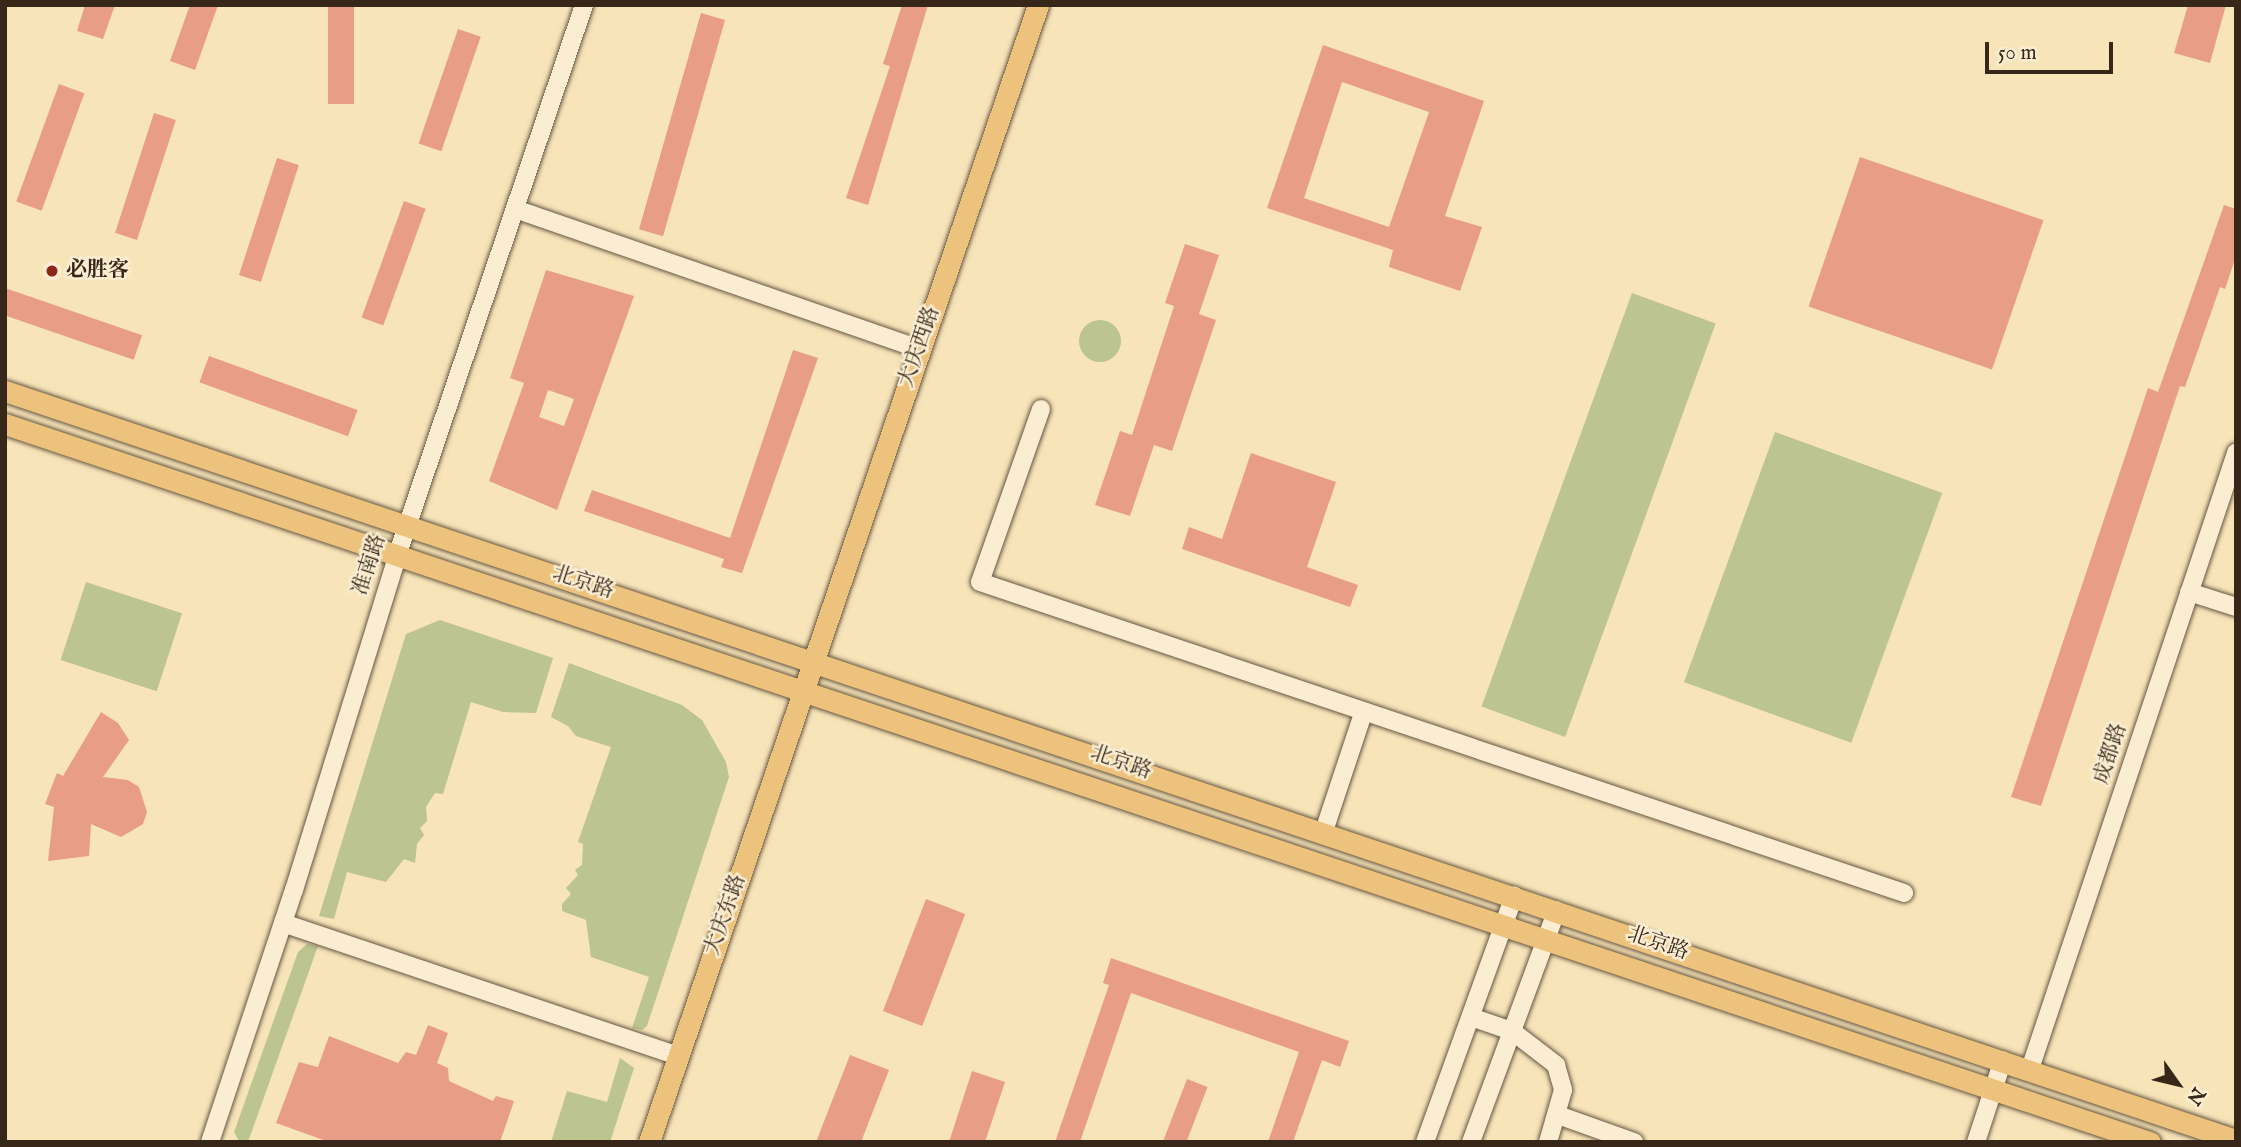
<!DOCTYPE html>
<meta charset="utf-8">
<style>
body{margin:0}
#map{position:relative;width:2241px;height:1147px;overflow:hidden;background:#f7e4b9;font-family:"IM FELL English","Noto Serif SC",serif}
div>[style]{position:absolute}
[style*='--x']{left:calc(var(--x)*1px);top:calc(var(--y)*1px);width:calc(var(--w)*1px);rotate:calc(var(--a)*1deg)}
.green>*{inset:0;background:#bcc48f;transform-origin:0 0}
.round{border-radius:50%}
.building>*{inset:0;background:#e89d86;transform-origin:0 0}
.roads{filter:drop-shadow(0 0 2px #665641) drop-shadow(0 0 2px #665641)}
.minor>*{height:18px;margin:-9px;padding:0 9px;transform-origin:9px;border-radius:9px;background:#faedd2}
.major>*{height:21px;margin:-10.5px;padding:0 10.5px;transform-origin:10.5px;border-radius:10.5px;background:#ecc27c}
.dots>*{width:19px;height:19px;translate:-50% -50%;box-sizing:border-box;border:4px solid #faedd2;border-radius:50%}
span{translate:-50% -50%;white-space:nowrap;text-align:center;line-height:1.15;-webkit-text-stroke:5px #faedd2;paint-order:stroke}
.poi-label{font-size:21px;color:#362719;font-weight:700}
.left{translate:0 -50%;text-align:left}
.street-label{font-size:21px;color:#362719}
.frame{position:absolute;inset:0;border:7px solid #362719;pointer-events:none}
.north{position:absolute;left:2143px;top:1049px;width:70px;height:70px;-webkit-text-stroke:5px #faedd2;paint-order:stroke;rotate:124deg;font-size:19px;font-weight:700;line-height:28px;text-align:center;color:#362719}
.north::after{content:'';display:block;margin:auto;width:24px;height:32px;background:#362719;clip-path:polygon(50% 0,100% 100%,50% 72%,0 100%)}
.scale{position:absolute;left:1985px;top:42px;width:128px;height:32px;box-sizing:border-box;border:4px solid #362719;border-top:0;padding-left:9px;font-size:21px;line-height:24px;white-space:nowrap;color:#362719;-webkit-text-stroke:5px #faedd2;paint-order:stroke}
</style>
<div id="map">
<div class="green">
<i style="left:1632px;top:293px;width:89px;height:440px;rotate:20deg"></i>
<i class="round" style="left:1079px;top:320px;width:42px;height:42px"></i>
<i style="left:1775px;top:432px;width:178px;height:266px;rotate:20deg"></i>
<i style="left:86px;top:582px;width:101px;height:82px;rotate:18deg"></i>
<i style="clip-path:polygon(440px 620px,553px 658px,536px 713px,503px 712px,471px 702px,443px 794px,435px 793px,426px 807px,427px 821px,420px 828px,424px 835px,417px 844px,415px 863px,404px 859px,386px 882px,347px 872px,334px 919px,319px 916px,406px 634px)"></i>
<i style="clip-path:polygon(569px 663px,682px 705px,702px 720px,726px 762px,729px 777px,647px 1026px,642px 1030px,632px 1028px,649px 977px,591px 957px,586px 920px,562px 911px,562px 904px,571px 894px,566px 888px,578px 875px,575px 870px,582px 865px,583px 844px,578px 842px,611px 747px,576px 736px,568px 726px,551px 717px)"></i>
<i style="clip-path:polygon(307px 944px,318px 946px,248px 1142px,239px 1141px,234px 1132px,298px 952px)"></i>
<i style="clip-path:polygon(620px 1058px,634px 1068px,610px 1142px,551px 1142px,567px 1091px,607px 1102px)"></i>
</div>
<div class="building">
<i style="clip-path:polygon(85px 5px,115px 5px,103px 39px,77px 31px)"></i>
<i style="clip-path:polygon(190px 5px,218px 5px,195px 70px,170px 61px)"></i>
<i style="left:328px;top:5px;width:26px;height:99px"></i>
<i style="clip-path:polygon(902px 5px,928px 5px,868px 205px,846px 198px,890px 66px,883px 64px)"></i>
<i style="clip-path:polygon(2188px 5px,2226px 5px,2210px 63px,2174px 53px)"></i>
<i style="left:701px;top:13px;width:25px;height:225px;rotate:16deg"></i>
<i style="left:458px;top:29px;width:24px;height:121px;rotate:19deg"></i>
<i style="clip-path:polygon(evenodd,1323px 45px,1484px 101px,1445px 216px,1482px 227px,1460px 291px,1389px 267px,1393px 250px,1267px 208px,1323px 45px,1342px 82px,1429px 112px,1389px 227px,1304px 198px,1342px 82px)"></i>
<i style="left:59px;top:84px;width:27px;height:125px;rotate:20deg"></i>
<i style="left:154px;top:113px;width:23px;height:126px;rotate:18deg"></i>
<i style="left:1860px;top:157px;width:194px;height:158px;rotate:19deg"></i>
<i style="left:277px;top:158px;width:23px;height:123px;rotate:18deg"></i>
<i style="left:404px;top:201px;width:23px;height:124px;rotate:20deg"></i>
<i style="clip-path:polygon(2224px 205px,2236px 209px,2236px 256px,2225px 289px,2220px 287px,2185px 387px,2180px 386px,2041px 806px,2011px 797px,2148px 388px,2158px 392px)"></i>
<i style="clip-path:polygon(1185px 244px,1219px 255px,1199px 314px,1216px 320px,1172px 451px,1154px 445px,1130px 516px,1095px 505px,1120px 431px,1132px 435px,1174px 306px,1165px 303px)"></i>
<i style="clip-path:polygon(evenodd,546px 270px,634px 296px,557px 510px,489px 481px,524px 383px,510px 378px,546px 270px,548px 390px,574px 399px,564px 426px,539px 417px,548px 390px)"></i>
<i style="left:5px;top:288px;width:145px;height:26px;rotate:19deg"></i>
<i style="clip-path:polygon(793px 350px,818px 358px,742px 573px,721px 567px,724px 559px,584px 511px,592px 490px,730px 538px)"></i>
<i style="left:209px;top:356px;width:158px;height:28px;rotate:20deg"></i>
<i style="clip-path:polygon(1251px 453px,1336px 482px,1307px 567px,1358px 585px,1350px 607px,1182px 549px,1189px 527px,1222px 539px)"></i>
<i style="clip-path:polygon(101px 712px,118px 723px,129px 740px,103px 777px,128px 780px,139px 787px,147px 812px,143px 824px,121px 837px,91px 824px,89px 856px,48px 861px,54px 807px,45px 804px,57px 773px,63px 776px)"></i>
<i style="left:926px;top:899px;width:42px;height:120px;rotate:21deg"></i>
<i style="clip-path:polygon(1111px 958px,1349px 1041px,1340px 1067px,1322px 1060px,1293px 1142px,1268px 1142px,1299px 1052px,1131px 993px,1080px 1142px,1055px 1142px,1109px 985px,1103px 983px)"></i>
<i style="clip-path:polygon(428px 1025px,448px 1033px,437px 1063px,448px 1068px,449px 1081px,493px 1101px,496px 1096px,514px 1101px,500px 1142px,329px 1142px,276px 1123px,299px 1062px,318px 1067px,329px 1036px,398px 1063px,406px 1052px,416px 1055px)"></i>
<i style="clip-path:polygon(850px 1055px,889px 1070px,861px 1142px,816px 1142px)"></i>
<i style="clip-path:polygon(972px 1071px,1005px 1082px,985px 1142px,949px 1142px)"></i>
<i style="left:1187px;top:1079px;width:22px;height:67px;rotate:21deg"></i>
</div>
<div class="roads">
<div class="minor">
<i style="--x:515;--y:209;--w:429;--a:19.1"></i>
<i style="--x:1041;--y:409;--w:183;--a:109.4"></i>
<i style="--x:980;--y:582;--w:975;--a:18.6"></i>
<i style="--x:2189;--y:592;--w:49;--a:17.7"></i>
<i style="--x:1324;--y:831;--w:126;--a:-71.6"></i>
<i style="--x:283;--y:923;--w:417;--a:18.6"></i>
<i style="--x:1471;--y:1017;--w:43;--a:18.9"></i>
<i style="--x:1512;--y:1031;--w:56;--a:37.7"></i>
<i style="--x:1556;--y:1065;--w:26;--a:74"></i>
<i style="--x:1563;--y:1090;--w:54;--a:106.1"></i>
<i style="--x:2030;--y:1069;--w:650;--a:-71.51"></i>
<i style="--x:1558;--y:1115;--w:81;--a:19.6"></i>
<i style="--x:210;--y:1142;--w:266;--a:-71.6"></i>
<i style="--x:294;--y:890;--w:353;--a:-72.8"></i>
<i style="--x:398;--y:553;--w:579;--a:-71.25"></i>
<i style="--x:1425;--y:1142;--w:262;--a:-70.1"></i>
<i style="--x:1471;--y:1142;--w:247;--a:-69.7"></i>
<i style="--x:1976;--y:1142;--w:86;--a:-71.8"></i>
</div>
<div class="major">
<i style="--x:5;--y:391;--w:2353;--a:18.56"></i>
<i style="--x:5;--y:424;--w:2262;--a:18.51"></i>
<i style="--x:649;--y:1142;--w:1202;--a:-71.11"></i>
</div>
</div>
<div class="dots">
<i style="left:52px;top:271px;background:#8f2418"></i>
</div>
<div class="poi-label">
<span class="left" style="left:66px;top:271px">必胜客</span>
</div>
<div class="street-label">
<span style="left:920px;top:347px;rotate:-71deg">大庆西路</span>
<span style="left:370px;top:565px;rotate:-72deg">准南路</span>
<span style="left:583px;top:583px;rotate:18deg">北京路</span>
<span style="left:2111px;top:754px;rotate:-72deg">成都路</span>
<span style="left:1121px;top:763px;rotate:19deg">北京路</span>
<span style="left:726px;top:915px;rotate:-71deg">大庆东路</span>
<span style="left:1658px;top:944px;rotate:19deg">北京路</span>
</div>
<div class="frame"></div>
<div class="north">N</div>
<div class="scale">50 m</div>
</div>
